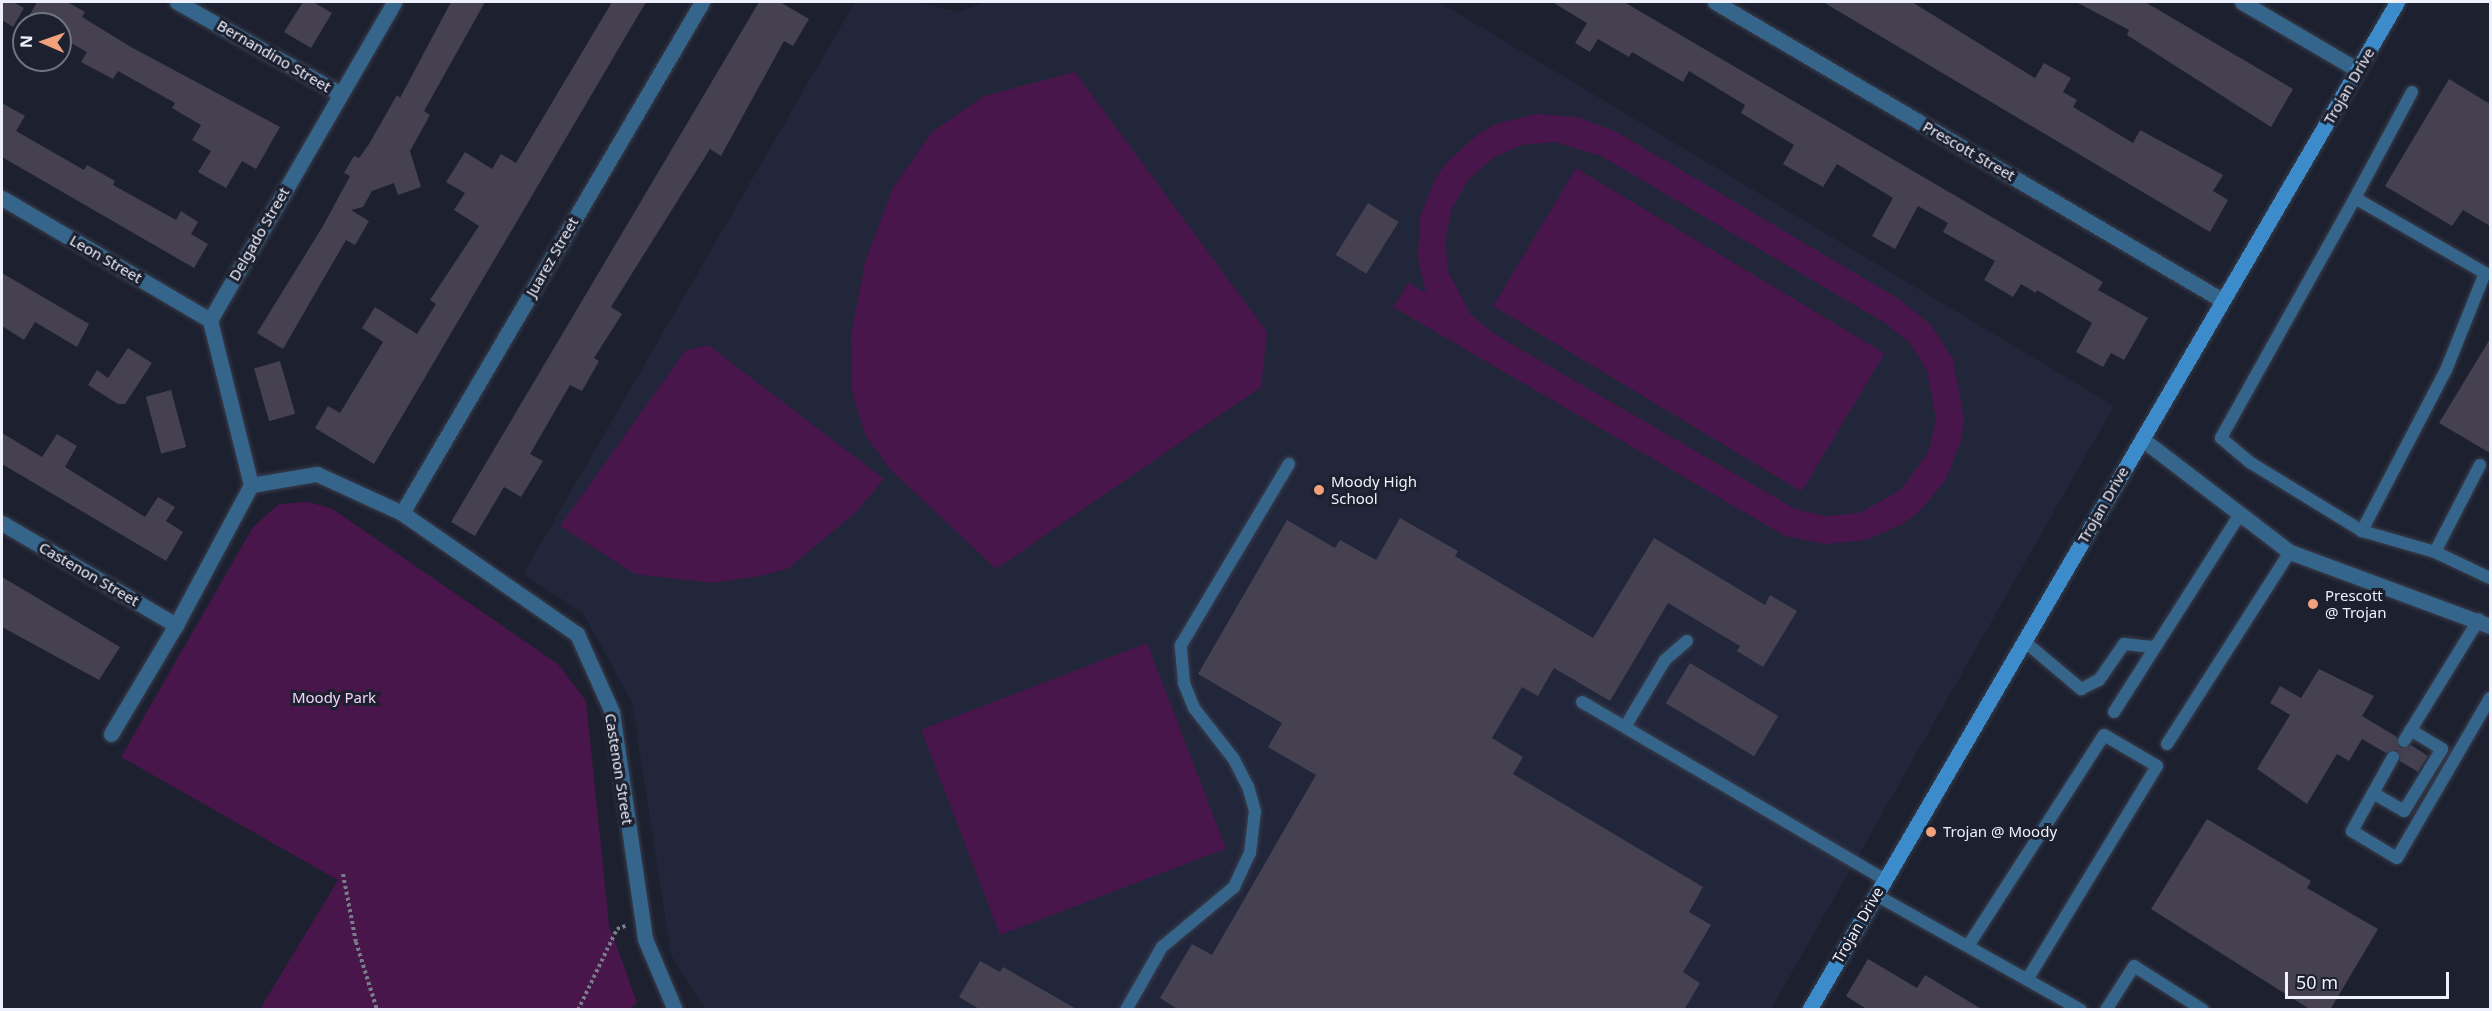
<!DOCTYPE html>
<style>
body{margin:0}
#map{position:relative;width:2492px;height:1011px;overflow:hidden;background:#1c202f;font-family:"Noto Sans",sans-serif}
div>[style]{position:absolute}
[style*='--x']{left:calc(var(--x)*1px);top:calc(var(--y)*1px);width:calc(var(--w)*1px);rotate:calc(var(--a)*1deg)}
.built>*{inset:0;background:#21263b}
.green>*{inset:0;background:#48164a;transform-origin:0 0}
.building>*{inset:0;background:#464151;transform-origin:0 0}
.path>*{height:4px;margin-top:-2px;transform-origin:0;background:repeating-linear-gradient(90deg,#797d89 0 3px,transparent 0 6px)}
.roads{filter:drop-shadow(0 0 2px #393d4c) drop-shadow(0 0 2px #393d4c)}
.lane>*{height:12px;margin:-6px;padding:0 6px;transform-origin:6px;border-radius:6px;background:#36658c}
.street>*{height:15px;margin:-7.5px;padding:0 7.5px;transform-origin:7.5px;border-radius:7.5px;background:#36658c}
.secondary>*{height:15px;margin:-7.5px;padding:0 7.5px;transform-origin:7.5px;border-radius:7.5px;background:#3c8bca}
.dots>*{width:16px;height:16px;translate:-50% -50%;box-sizing:border-box;border:3px solid #1c202f;border-radius:50%}
span{translate:-50% -50%;white-space:nowrap;text-align:center;line-height:1.15;-webkit-text-stroke:6px #1c202f;paint-order:stroke}
.street-label{font-size:15px;color:#eef1fb}
.poi-label{font-size:15px;color:#eef1fb}
.left{translate:0 -50%;text-align:left}
.park-label{font-size:15px;color:#f7d4f7}
.frame{position:absolute;inset:0;border:3px solid #eef1fb;pointer-events:none}
.north{position:absolute;left:12px;top:12px;width:60px;height:60px;box-sizing:border-box;background:#1c202f;border:2px solid #707481;border-radius:50%;rotate:272deg;font-size:16px;font-weight:700;line-height:24px;text-align:center;color:#eef1fb}
.north::after{content:'';display:block;margin:auto;width:21px;height:27px;background:#f1a17c;clip-path:polygon(50% 0,100% 100%,50% 72%,0 100%)}
.scale{position:absolute;left:2285px;top:972px;width:164px;height:27px;box-sizing:border-box;border:3px solid #eef1fb;border-top:0;padding-left:8px;font-size:18px;line-height:21px;white-space:nowrap;color:#eef1fb;-webkit-text-stroke:4px #1c202f;paint-order:stroke}
</style>
<div id="map">
<div class="built">
<i style="clip-path:polygon(855px 2px,917px 2px,959px 12px,984px 2px,1439px 2px,2114px 406px,1771px 1009px,707px 1009px,702px 1005px,671px 955px,632px 702px,583px 613px,523px 574px)"></i>
</div>
<div class="green">
<i style="clip-path:polygon(1075px 72px,1267px 332px,1261px 387px,996px 569px,891px 470px,865px 435px,852px 391px,851px 336px,865px 262px,893px 188px,932px 132px,984px 96px)"></i>
<i style="clip-path:polygon(evenodd,1536px 114px,1577px 117px,1615px 131px,1899px 299px,1931px 325px,1953px 359px,1964px 420px,1961px 441px,1946px 479px,1920px 511px,1903px 524px,1866px 540px,1825px 544px,1785px 536px,1393px 307px,1408px 283px,1426px 293px,1418px 258px,1420px 217px,1435px 179px,1447px 162px,1478px 134px,1496px 124px,1536px 114px,1555px 142px,1601px 156px,1885px 323px,1910px 343px,1927px 371px,1936px 419px,1929px 451px,1901px 490px,1859px 513px,1826px 516px,1795px 509px,1496px 335px,1471px 315px,1448px 272px,1445px 240px,1452px 208px,1469px 179px,1493px 158px,1522px 145px,1555px 142px)"></i>
<i style="left:1576px;top:168px;width:360px;height:161px;rotate:31deg"></i>
<i style="clip-path:polygon(708px 345px,884px 479px,856px 512px,789px 568px,760px 576px,713px 583px,635px 574px,560px 526px,685px 351px)"></i>
<i style="clip-path:polygon(307px 502px,331px 508px,558px 664px,586px 701px,609px 925px,637px 1002px,630px 1009px,260px 1009px,338px 880px,121px 757px,253px 527px,279px 504px)"></i>
<i style="left:1147px;top:643px;width:220px;height:242px;rotate:69deg"></i>
</div>
<div class="building">
<i style="clip-path:polygon(2px 2px,13px 2px,24px 8px,13px 27px,2px 20px)"></i>
<i style="clip-path:polygon(37px 2px,67px 2px,85px 12px,82px 17px,131px 47px,280px 127px,256px 169px,242px 161px,226px 188px,198px 172px,211px 151px,192px 140px,201px 125px,172px 108px,175px 103px,118px 71px,113px 79px,81px 62px,87px 52px,60px 37px,60px 24px,37px 24px,28px 18px)"></i>
<i style="clip-path:polygon(303px 2px,313px 2px,332px 13px,311px 48px,284px 32px)"></i>
<i style="clip-path:polygon(451px 2px,485px 2px,424px 111px,430px 115px,410px 151px,421px 187px,398px 195px,394px 183px,372px 191px,363px 207px,351px 210px,369px 221px,355px 245px,346px 240px,283px 349px,257px 333px,323px 226px,350px 176px,344px 173px,354px 156px,359px 158px,369px 144px,397px 95px,400px 98px)"></i>
<i style="clip-path:polygon(612px 2px,646px 2px,374px 464px,315px 428px,328px 406px,340px 413px,383px 342px,362px 328px,375px 307px,417px 334px,436px 304px,430px 300px,479px 226px,454px 210px,465px 193px,446px 182px,465px 152px,492px 169px,501px 154px,516px 163px)"></i>
<i style="clip-path:polygon(759px 2px,780px 2px,809px 19px,793px 46px,784px 41px,721px 156px,710px 149px,611px 307px,622px 314px,594px 358px,599px 361px,582px 391px,570px 385px,530px 454px,543px 461px,521px 497px,504px 487px,475px 536px,451px 522px)"></i>
<i style="clip-path:polygon(1552px 2px,1624px 2px,2103px 282px,2098px 290px,2148px 318px,2124px 360px,2111px 353px,2103px 367px,2076px 352px,2092px 323px,2037px 290px,2036px 293px,2021px 284px,2013px 297px,1984px 280px,1995px 261px,1943px 232px,1948px 223px,1918px 206px,1895px 249px,1872px 236px,1893px 198px,1837px 164px,1823px 187px,1783px 164px,1794px 145px,1741px 113px,1745px 105px,1689px 71px,1683px 82px,1632px 52px,1629px 57px,1598px 39px,1590px 52px,1575px 43px,1587px 23px)"></i>
<i style="clip-path:polygon(1823px 2px,1912px 2px,2035px 78px,2044px 63px,2071px 78px,2063px 92px,2077px 100px,2073px 107px,2133px 143px,2140px 130px,2223px 175px,2213px 191px,2228px 200px,2210px 232px)"></i>
<i style="clip-path:polygon(2076px 2px,2145px 2px,2293px 89px,2271px 127px,2127px 35px,2129px 30px)"></i>
<i style="clip-path:polygon(2449px 79px,2490px 104px,2490px 226px,2463px 210px,2452px 226px,2385px 186px)"></i>
<i style="clip-path:polygon(2px 103px,25px 116px,16px 131px,84px 170px,87px 165px,115px 181px,113px 185px,176px 220px,181px 211px,198px 222px,191px 234px,208px 244px,194px 268px,2px 157px)"></i>
<i style="left:1368px;top:203px;width:36px;height:61px;rotate:32deg"></i>
<i style="clip-path:polygon(2px 273px,89px 324px,77px 347px,35px 322px,24px 340px,2px 326px)"></i>
<i style="clip-path:polygon(2490px 339px,2490px 453px,2439px 423px)"></i>
<i style="clip-path:polygon(128px 348px,152px 363px,125px 404px,118px 404px,88px 385px,97px 370px,108px 378px)"></i>
<i style="left:280px;top:361px;width:55px;height:27px;rotate:74deg"></i>
<i style="left:171px;top:390px;width:59px;height:26px;rotate:75deg"></i>
<i style="clip-path:polygon(2px 433px,42px 457px,57px 434px,77px 446px,65px 467px,145px 517px,158px 497px,175px 507px,166px 521px,183px 532px,166px 561px,2px 464px)"></i>
<i style="clip-path:polygon(1400px 518px,1458px 551px,1455px 556px,1593px 638px,1654px 538px,1765px 605px,1770px 595px,1797px 611px,1763px 667px,1737px 651px,1740px 646px,1668px 603px,1610px 701px,1554px 668px,1538px 696px,1522px 687px,1492px 738px,1523px 757px,1513px 774px,1703px 887px,1689px 912px,1711px 925px,1683px 972px,1700px 983px,1684px 1010px,1179px 1010px,1160px 998px,1192px 944px,1212px 955px,1316px 775px,1268px 747px,1282px 723px,1198px 674px,1287px 520px,1335px 548px,1340px 540px,1376px 560px)"></i>
<i style="clip-path:polygon(2px 577px,120px 647px,99px 680px,2px 627px)"></i>
<i style="left:1690px;top:663px;width:103px;height:47px;rotate:31deg"></i>
<i style="clip-path:polygon(2319px 669px,2374px 696px,2362px 716px,2397px 737px,2400px 748px,2411px 745px,2428px 756px,2418px 772px,2400px 761px,2397px 750px,2386px 753px,2362px 739px,2349px 761px,2337px 754px,2307px 804px,2257px 769px,2290px 715px,2270px 703px,2280px 686px,2301px 698px)"></i>
<i style="clip-path:polygon(2207px 819px,2311px 881px,2307px 888px,2378px 929px,2330px 1010px,2311px 1010px,2151px 909px)"></i>
<i style="clip-path:polygon(1868px 959px,1917px 988px,1925px 975px,1983px 1010px,1868px 1010px,1846px 996px)"></i>
<i style="clip-path:polygon(980px 961px,1000px 972px,1003px 967px,1078px 1010px,981px 1010px,959px 997px)"></i>
</div>
<div class="path">
<i style="--x:343;--y:874;--w:69;--a:79.2"></i>
<i style="--x:356;--y:942;--w:71;--a:72.8"></i>
<i style="--x:578;--y:1010;--w:90;--a:-64.3"></i>
<i style="--x:617;--y:929;--w:9;--a:-21"></i>
</div>
<div class="roads">
<div class="lane">
<i style="--x:2412;--y:92;--w:120;--a:118.3"></i>
<i style="--x:2355;--y:198;--w:150;--a:30"></i>
<i style="--x:2485;--y:273;--w:105;--a:111.9"></i>
<i style="--x:2446;--y:370;--w:182;--a:117.6"></i>
<i style="--x:2362;--y:531;--w:76;--a:16"></i>
<i style="--x:2435;--y:552;--w:61;--a:25.3"></i>
<i style="--x:2355;--y:198;--w:275;--a:119.2"></i>
<i style="--x:2221;--y:438;--w:39;--a:40"></i>
<i style="--x:2251;--y:463;--w:130;--a:31.5"></i>
<i style="--x:2435;--y:552;--w:98;--a:-62.7"></i>
<i style="--x:2024;--y:641;--w:75;--a:40.1"></i>
<i style="--x:2081;--y:689;--w:20;--a:-27"></i>
<i style="--x:2099;--y:680;--w:44;--a:-55.2"></i>
<i style="--x:2124;--y:644;--w:30;--a:6"></i>
<i style="--x:1582;--y:702;--w:350;--a:30.4"></i>
<i style="--x:2114;--y:712;--w:235;--a:-57.5"></i>
<i style="--x:1625;--y:727;--w:78;--a:-59.2"></i>
<i style="--x:1665;--y:660;--w:29;--a:-41"></i>
<i style="--x:2404;--y:741;--w:143;--a:-58.4"></i>
<i style="--x:2167;--y:744;--w:228;--a:-57.4"></i>
<i style="--x:2393;--y:757;--w:85;--a:119"></i>
<i style="--x:2352;--y:831;--w:52;--a:31"></i>
<i style="--x:2397;--y:858;--w:185;--a:-59.8"></i>
<i style="--x:2373;--y:793;--w:36;--a:30"></i>
<i style="--x:2404;--y:811;--w:73;--a:-58.5"></i>
<i style="--x:2442;--y:749;--w:37;--a:-149"></i>
<i style="--x:1876;--y:895;--w:235;--a:29.3"></i>
<i style="--x:1968;--y:946;--w:251;--a:-57.2"></i>
<i style="--x:2104;--y:735;--w:61;--a:30.3"></i>
<i style="--x:2157;--y:766;--w:250;--a:121.3"></i>
<i style="--x:1126;--y:1010;--w:73;--a:-60.3"></i>
<i style="--x:1162;--y:947;--w:94;--a:-39.8"></i>
<i style="--x:1234;--y:887;--w:38;--a:-65"></i>
<i style="--x:1250;--y:853;--w:42;--a:-83.2"></i>
<i style="--x:1255;--y:811;--w:25;--a:-106"></i>
<i style="--x:1248;--y:787;--w:33;--a:-117"></i>
<i style="--x:1233;--y:758;--w:63;--a:-128"></i>
<i style="--x:1194;--y:708;--w:27;--a:-112"></i>
<i style="--x:1184;--y:683;--w:38;--a:-95"></i>
<i style="--x:1181;--y:645;--w:211;--a:-59.2"></i>
<i style="--x:2106;--y:1010;--w:52;--a:-57.5"></i>
<i style="--x:2134;--y:966;--w:82;--a:32.5"></i>
</div>
<div class="street">
<i style="--x:177;--y:2;--w:186;--a:29.3"></i>
<i style="--x:1715;--y:2;--w:588;--a:30.45"></i>
<i style="--x:2242;--y:2;--w:134;--a:30.4"></i>
<i style="--x:2;--y:198;--w:241;--a:30.4"></i>
<i style="--x:2142;--y:439;--w:186;--a:37.4"></i>
<i style="--x:2290;--y:552;--w:213;--a:20.3"></i>
<i style="--x:251;--y:485;--w:67;--a:-9.5"></i>
<i style="--x:317;--y:474;--w:94;--a:24.6"></i>
<i style="--x:402;--y:513;--w:213;--a:34.7"></i>
<i style="--x:577;--y:634;--w:85;--a:65.8"></i>
<i style="--x:612;--y:712;--w:229;--a:81.7"></i>
<i style="--x:645;--y:939;--w:77;--a:67.1"></i>
<i style="--x:402;--y:513;--w:593;--a:-59.58"></i>
<i style="--x:2;--y:523;--w:202;--a:30.4"></i>
<i style="--x:111;--y:734;--w:127;--a:-59.2"></i>
<i style="--x:176;--y:625;--w:159;--a:-61.8"></i>
<i style="--x:251;--y:485;--w:170;--a:-104"></i>
<i style="--x:210;--y:320;--w:367;--a:-59.9"></i>
</div>
<div class="secondary">
<i style="--x:1809;--y:1010;--w:1167;--a:-59.74"></i>
</div>
</div>
<div class="dots">
<i style="left:1319px;top:490px;background:#f1a17c"></i>
<i style="left:2313px;top:604px;background:#f1a17c"></i>
<i style="left:1931px;top:832px;background:#f1a17c"></i>
</div>
<div class="street-label">
<span style="left:274px;top:56px;rotate:30deg">Bernandino Street</span>
<span style="left:2349px;top:86px;rotate:-60deg">Trojan Drive</span>
<span style="left:1969px;top:151px;rotate:30deg">Prescott Street</span>
<span style="left:259px;top:234px;rotate:-60deg">Delgado Street</span>
<span style="left:552px;top:257px;rotate:-60deg">Juarez Street</span>
<span style="left:106px;top:259px;rotate:30deg">Leon Street</span>
<span style="left:2103px;top:505px;rotate:-60deg">Trojan Drive</span>
<span style="left:89px;top:574px;rotate:30deg">Castenon Street</span>
<span style="left:619px;top:769px;rotate:81deg">Castenon Street</span>
<span style="left:1858px;top:925px;rotate:-60deg">Trojan Drive</span>
</div>
<div class="poi-label">
<span class="left" style="left:1331px;top:490px">Moody High<br>School</span>
<span class="left" style="left:2325px;top:604px">Prescott<br>@ Trojan</span>
<span class="left" style="left:1943px;top:832px">Trojan @ Moody</span>
</div>
<div class="park-label">
<span style="left:334px;top:698px">Moody Park</span>
</div>
<div class="frame"></div>
<div class="north">N</div>
<div class="scale">50 m</div>
</div>
